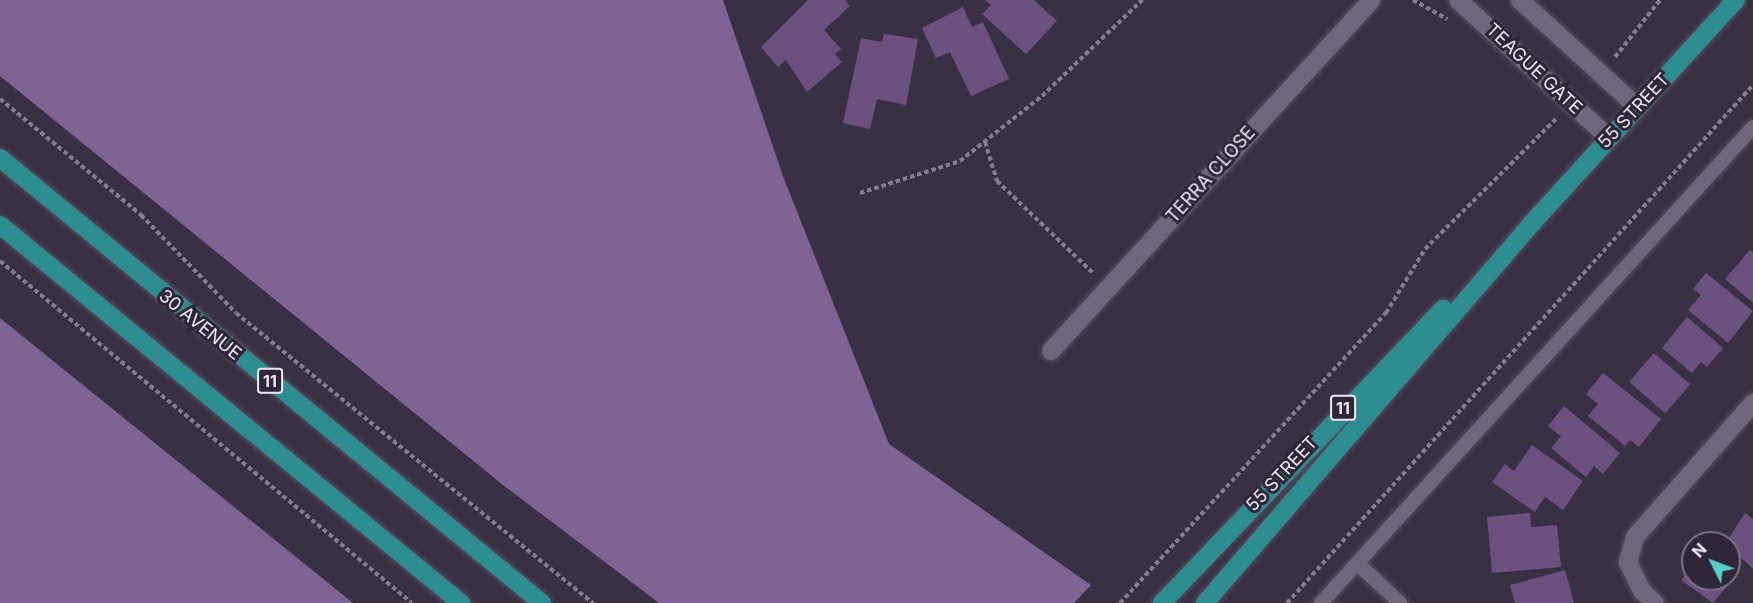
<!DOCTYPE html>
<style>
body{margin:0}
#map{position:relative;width:1753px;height:603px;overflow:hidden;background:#3a3043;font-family:Inter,sans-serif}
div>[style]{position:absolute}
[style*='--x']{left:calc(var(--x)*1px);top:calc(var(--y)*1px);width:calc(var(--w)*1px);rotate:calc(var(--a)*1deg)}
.forest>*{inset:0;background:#7f6394}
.building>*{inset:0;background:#6c5180;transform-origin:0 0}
.path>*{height:4px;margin-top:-2px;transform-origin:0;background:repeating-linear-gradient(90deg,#867e8e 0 4.5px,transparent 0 7.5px)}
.roads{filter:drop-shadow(0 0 2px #564e5e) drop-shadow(0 0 2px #564e5e)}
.service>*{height:14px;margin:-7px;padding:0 7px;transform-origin:7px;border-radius:7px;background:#71667b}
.minor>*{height:18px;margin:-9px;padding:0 9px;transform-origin:9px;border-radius:9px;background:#71667b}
.primary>*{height:18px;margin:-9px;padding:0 9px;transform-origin:9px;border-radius:9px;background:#2d8e92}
span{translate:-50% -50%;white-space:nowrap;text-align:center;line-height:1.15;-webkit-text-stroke:6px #302638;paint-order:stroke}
.shield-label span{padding:2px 4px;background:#302638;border:2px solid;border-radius:4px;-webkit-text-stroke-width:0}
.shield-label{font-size:16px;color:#eee8f4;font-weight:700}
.street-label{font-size:18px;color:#eee8f4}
.north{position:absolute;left:1681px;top:531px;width:60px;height:60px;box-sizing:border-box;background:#302638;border:2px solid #7c7483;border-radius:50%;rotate:312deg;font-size:16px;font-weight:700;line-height:24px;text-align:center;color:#eee8f4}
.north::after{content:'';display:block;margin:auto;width:21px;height:27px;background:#55cec5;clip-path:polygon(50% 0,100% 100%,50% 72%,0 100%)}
</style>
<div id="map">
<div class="forest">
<i style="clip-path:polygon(0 0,723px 0,783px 176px,889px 444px,1091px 585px,1074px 603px,659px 603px,503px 485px,0 76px)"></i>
<i style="clip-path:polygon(0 318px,353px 603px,0 603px)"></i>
</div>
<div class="building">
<i style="clip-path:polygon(808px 0,845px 0,850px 6px,824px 30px,841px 49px,835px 54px,842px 62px,807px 92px,786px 60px,778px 67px,761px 47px)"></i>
<i style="clip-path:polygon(985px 0,1034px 0,1057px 21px,1026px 54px,982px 14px,991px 5px)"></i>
<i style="clip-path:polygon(963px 7px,972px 27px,983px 22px,1009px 79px,971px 96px,950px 52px,936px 58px,922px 28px)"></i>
<i style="clip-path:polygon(884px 34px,918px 39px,906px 105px,877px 99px,870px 129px,843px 123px,861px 38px,882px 42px)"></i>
<i style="clip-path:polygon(1750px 250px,1753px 253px,1753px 303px,1725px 279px)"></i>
<i style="clip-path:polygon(1706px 273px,1753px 311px,1728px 343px,1688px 310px,1701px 295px,1693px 289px)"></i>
<i style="clip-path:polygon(1687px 317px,1723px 348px,1707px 367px,1701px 362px,1692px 373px,1662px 348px)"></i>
<i style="left:1654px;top:353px;width:48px;height:38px;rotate:41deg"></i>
<i style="clip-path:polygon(1603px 373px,1661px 419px,1639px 447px,1630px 440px,1625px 446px,1588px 416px,1598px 404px,1586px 394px)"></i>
<i style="clip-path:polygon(1564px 406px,1620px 453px,1603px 474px,1594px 466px,1586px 477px,1551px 448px,1561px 436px,1548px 426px)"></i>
<i style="clip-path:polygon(1532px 445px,1583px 481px,1563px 510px,1545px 497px,1535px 512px,1492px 482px,1505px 464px,1514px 471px)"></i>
<i style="clip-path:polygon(1530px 513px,1531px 527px,1557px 525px,1561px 567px,1492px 573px,1487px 517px)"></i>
<i style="clip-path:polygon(1745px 513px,1753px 519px,1753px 569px,1726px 543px)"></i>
<i style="clip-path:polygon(1729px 563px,1739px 572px,1713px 603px,1681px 580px,1693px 567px,1693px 579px,1729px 579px)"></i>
<i style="clip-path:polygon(1565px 570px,1574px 603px,1515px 603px,1510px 585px)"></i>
</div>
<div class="path">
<i style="--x:1413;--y:0;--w:39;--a:29"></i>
<i style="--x:1615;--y:57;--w:73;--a:-51.7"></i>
<i style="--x:0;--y:99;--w:183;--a:39.4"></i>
<i style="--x:141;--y:215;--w:136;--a:45.9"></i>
<i style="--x:236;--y:313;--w:460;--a:39.1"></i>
<i style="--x:985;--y:142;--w:41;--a:72.9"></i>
<i style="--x:997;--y:181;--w:133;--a:43.8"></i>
<i style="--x:860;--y:193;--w:105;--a:-17.7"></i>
<i style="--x:960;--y:161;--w:105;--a:-38.4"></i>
<i style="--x:1042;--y:96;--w:139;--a:-43.8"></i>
<i style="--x:0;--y:261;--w:535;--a:39.7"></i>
<i style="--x:1120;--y:603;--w:394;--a:-47.5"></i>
<i style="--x:1386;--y:313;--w:75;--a:-58.6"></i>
<i style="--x:1425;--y:249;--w:185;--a:-44.8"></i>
<i style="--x:1287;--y:603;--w:697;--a:-48.03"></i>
</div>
<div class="roads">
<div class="service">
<i style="--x:1357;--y:563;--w:59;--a:42.9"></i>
<i style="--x:1321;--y:603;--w:643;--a:-47.77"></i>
</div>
<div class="minor">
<i style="--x:1458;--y:0;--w:205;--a:42.4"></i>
<i style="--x:1520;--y:0;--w:159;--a:42.4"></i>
<i style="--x:1051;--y:351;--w:475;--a:-47.6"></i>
<i style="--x:1655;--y:603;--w:18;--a:-137"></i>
<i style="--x:1642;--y:591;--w:32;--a:-116"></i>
<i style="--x:1628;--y:562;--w:26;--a:-74"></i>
<i style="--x:1635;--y:537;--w:179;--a:-48.6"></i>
</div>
<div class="primary">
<i style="--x:0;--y:158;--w:701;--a:39.39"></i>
<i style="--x:0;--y:225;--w:596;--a:39.35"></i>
<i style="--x:1162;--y:603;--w:407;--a:-46.3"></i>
<i style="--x:1205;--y:603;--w:503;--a:-49.28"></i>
<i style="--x:1533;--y:222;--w:301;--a:-47.6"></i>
</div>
</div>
<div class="shield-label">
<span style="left:270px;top:381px">11</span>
<span style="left:1343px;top:408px">11</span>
</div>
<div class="street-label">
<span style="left:1534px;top:69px;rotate:43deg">TEAGUE GATE</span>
<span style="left:1634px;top:111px;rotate:-47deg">55 STREET</span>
<span style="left:1211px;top:175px;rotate:-48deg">TERRA CLOSE</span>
<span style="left:200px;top:325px;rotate:39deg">30 AVENUE</span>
<span style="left:1282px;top:474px;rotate:-47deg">55 STREET</span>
</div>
<div class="north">N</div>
</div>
